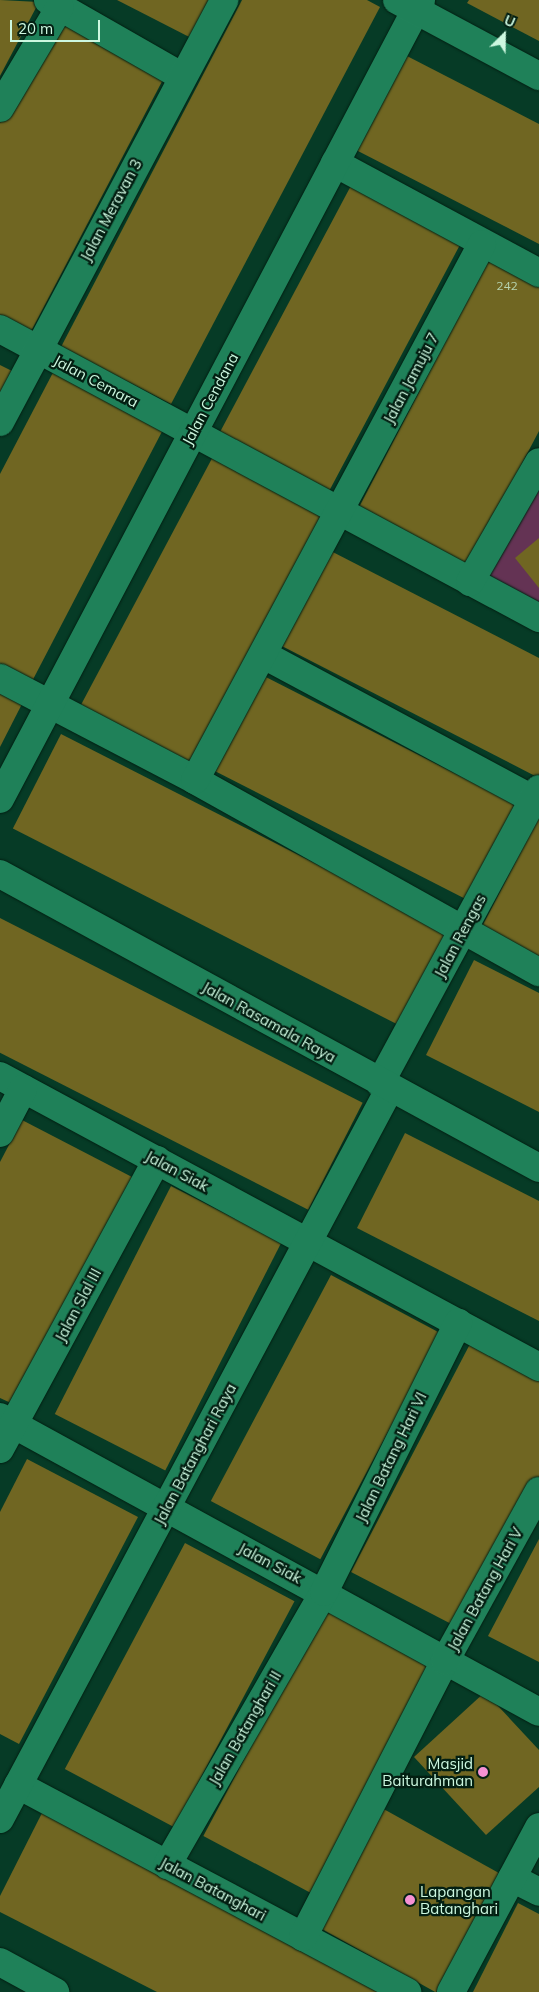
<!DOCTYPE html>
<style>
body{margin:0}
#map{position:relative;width:539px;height:1992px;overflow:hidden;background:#063b26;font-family:Mulish,sans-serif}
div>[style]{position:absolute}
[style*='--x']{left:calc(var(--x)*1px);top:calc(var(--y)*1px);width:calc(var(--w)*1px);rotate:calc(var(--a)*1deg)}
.green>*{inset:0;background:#643354}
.building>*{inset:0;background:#706622;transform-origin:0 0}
.roads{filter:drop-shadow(0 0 1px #031f12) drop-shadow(0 0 1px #031f12)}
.minor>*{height:28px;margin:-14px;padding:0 14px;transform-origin:14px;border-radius:14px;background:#1f8159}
.tertiary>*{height:28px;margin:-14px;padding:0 14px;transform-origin:14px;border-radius:14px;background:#1f8159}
.dots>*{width:14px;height:14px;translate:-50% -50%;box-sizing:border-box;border:2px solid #031f12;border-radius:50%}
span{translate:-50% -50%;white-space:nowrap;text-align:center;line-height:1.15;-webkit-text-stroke:4.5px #031f12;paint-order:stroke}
.number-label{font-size:12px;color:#b6d4b0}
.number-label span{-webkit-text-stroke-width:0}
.street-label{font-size:15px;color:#cdf8e0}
.poi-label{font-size:15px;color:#cdf8e0}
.right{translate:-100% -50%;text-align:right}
.left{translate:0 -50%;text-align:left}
.north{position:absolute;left:479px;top:10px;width:50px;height:50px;-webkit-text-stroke:4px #031f12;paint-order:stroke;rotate:23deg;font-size:14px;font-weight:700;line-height:20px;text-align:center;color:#cdf8e0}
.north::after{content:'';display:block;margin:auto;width:18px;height:22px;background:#cdf8e0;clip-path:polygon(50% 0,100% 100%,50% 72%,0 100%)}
.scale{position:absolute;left:10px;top:20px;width:90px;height:22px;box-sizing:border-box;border:2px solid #cdf8e0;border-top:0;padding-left:6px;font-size:15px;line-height:18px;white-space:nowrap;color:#cdf8e0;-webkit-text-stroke:4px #031f12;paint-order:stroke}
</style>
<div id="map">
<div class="green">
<i style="clip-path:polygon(539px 455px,539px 618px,470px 582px)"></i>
</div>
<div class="building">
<i style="clip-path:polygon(0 0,39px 2px,0 76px)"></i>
<i style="clip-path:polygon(117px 0,221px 0,199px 42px)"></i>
<i style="clip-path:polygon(242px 0,367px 0,380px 7px,171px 404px,61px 347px)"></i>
<i style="clip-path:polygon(469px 0,539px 0,539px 41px,467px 3px)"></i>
<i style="clip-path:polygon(57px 12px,168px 70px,26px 341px,0 327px,0 123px)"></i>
<i style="clip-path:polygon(405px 55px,539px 124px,539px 244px,356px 150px)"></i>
<i style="left:354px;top:180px;width:124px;height:293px;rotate:28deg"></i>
<i style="clip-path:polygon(491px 254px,539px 279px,539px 431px,467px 568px,357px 511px)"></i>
<i style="clip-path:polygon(58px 363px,168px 420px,27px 691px,0 677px,0 474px)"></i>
<i style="clip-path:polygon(0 365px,18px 374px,0 410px)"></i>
<i style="left:217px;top:449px;width:125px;height:297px;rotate:28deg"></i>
<i style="clip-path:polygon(539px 538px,539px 588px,515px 558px)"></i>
<i style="clip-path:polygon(323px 547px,539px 658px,539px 778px,274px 642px)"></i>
<i style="left:256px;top:672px;width:298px;height:107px;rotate:27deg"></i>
<i style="clip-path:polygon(0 690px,23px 702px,0 747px)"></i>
<i style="left:61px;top:734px;width:439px;height:106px;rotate:27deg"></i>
<i style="clip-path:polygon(539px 817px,539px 969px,477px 936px)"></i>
<i style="left:0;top:918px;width:407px;height:120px;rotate:27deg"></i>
<i style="clip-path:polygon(474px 960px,539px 993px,539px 1112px,426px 1055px)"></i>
<i style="clip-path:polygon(22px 1120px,132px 1177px,13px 1404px,0 1398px,0 1162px)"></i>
<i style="clip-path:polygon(405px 1133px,539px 1201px,539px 1321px,357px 1228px)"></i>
<i style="left:171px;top:1186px;width:124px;height:256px;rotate:27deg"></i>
<i style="left:331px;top:1275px;width:124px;height:256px;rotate:28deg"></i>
<i style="clip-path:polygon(470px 1344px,539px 1380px,539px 1480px,461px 1629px,351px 1572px)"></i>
<i style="clip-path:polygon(27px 1459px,138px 1517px,19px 1744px,0 1734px,0 1512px)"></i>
<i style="clip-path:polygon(539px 1539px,539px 1662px,488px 1636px)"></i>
<i style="left:185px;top:1543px;width:124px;height:256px;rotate:28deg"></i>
<i style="left:324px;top:1609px;width:125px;height:257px;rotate:28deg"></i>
<i style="clip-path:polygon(485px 1692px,539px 1750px,539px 1787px,486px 1835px,414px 1757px)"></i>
<i style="left:380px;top:1807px;width:139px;height:135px;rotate:29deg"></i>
<i style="clip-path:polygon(42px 1813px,390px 1992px,157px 1992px,0 1912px,0 1896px)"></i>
<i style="clip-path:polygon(518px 1903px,539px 1914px,539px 1992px,473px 1992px)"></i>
</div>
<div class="roads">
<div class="minor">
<i style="--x:48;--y:0;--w:153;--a:29.7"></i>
<i style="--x:0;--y:108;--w:117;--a:-59.3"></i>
<i style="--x:335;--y:163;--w:232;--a:28.3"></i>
<i style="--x:0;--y:329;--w:612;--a:28.2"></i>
<i style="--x:0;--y:422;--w:478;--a:-62"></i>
<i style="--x:470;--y:582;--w:138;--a:-60.1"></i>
<i style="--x:264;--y:655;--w:305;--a:28.2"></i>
<i style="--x:0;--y:678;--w:220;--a:27.6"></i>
<i style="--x:195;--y:780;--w:394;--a:29.2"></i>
<i style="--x:195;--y:780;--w:608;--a:-61.83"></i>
<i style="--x:0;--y:799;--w:903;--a:-62.21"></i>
<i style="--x:0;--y:1076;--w:613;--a:28.36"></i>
<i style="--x:380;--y:1083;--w:334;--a:-61.6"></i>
<i style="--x:0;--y:1133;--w:50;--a:-62.4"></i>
<i style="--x:0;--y:1417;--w:614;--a:28.69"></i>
<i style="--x:0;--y:1449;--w:329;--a:-61.5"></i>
<i style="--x:18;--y:1785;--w:441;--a:28"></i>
<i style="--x:0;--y:1819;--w:829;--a:-61.92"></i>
<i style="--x:167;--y:1865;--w:315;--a:-60.1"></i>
<i style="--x:324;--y:1592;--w:301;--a:-63.5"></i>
<i style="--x:512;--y:1878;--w:30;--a:27"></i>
<i style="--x:303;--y:1937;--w:310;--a:-62.8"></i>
<i style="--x:445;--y:1661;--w:194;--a:-61.1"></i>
<i style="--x:451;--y:1992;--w:187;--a:-61.9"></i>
</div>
<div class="tertiary">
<i style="--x:397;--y:0;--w:161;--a:28.2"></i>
<i style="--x:0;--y:874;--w:614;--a:28.61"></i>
<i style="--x:0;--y:1962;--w:63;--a:28.6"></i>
</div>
</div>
<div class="dots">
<i style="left:483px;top:1772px;background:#f591d3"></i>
<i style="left:410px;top:1900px;background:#f591d3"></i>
</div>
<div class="number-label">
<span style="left:507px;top:286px">242</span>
</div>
<div class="street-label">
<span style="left:111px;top:210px;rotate:-62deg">Jalan Meravan 3</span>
<span style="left:411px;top:378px;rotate:-62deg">Jalan Jamuju 7</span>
<span style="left:96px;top:381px;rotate:28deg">Jalan Cemara</span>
<span style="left:210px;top:399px;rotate:-62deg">Jalan Cendana</span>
<span style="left:460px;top:936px;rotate:-62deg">Jalan Rengas</span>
<span style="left:269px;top:1022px;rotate:29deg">Jalan Rasamala Raya</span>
<span style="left:177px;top:1171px;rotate:28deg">Jalan Siak</span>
<span style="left:78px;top:1305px;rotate:-62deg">Jalan Slal III</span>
<span style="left:195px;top:1454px;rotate:-62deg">Jalan Batanghari Raya</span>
<span style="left:391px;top:1457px;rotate:-64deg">Jalan Batang Hari VI</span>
<span style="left:270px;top:1563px;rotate:28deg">Jalan Siak</span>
<span style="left:485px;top:1589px;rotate:-61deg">Jalan Batang Hari V</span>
<span style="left:245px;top:1728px;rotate:-60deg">Jalan Batanghari II</span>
<span style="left:213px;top:1889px;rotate:28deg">Jalan Batanghari</span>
</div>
<div class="poi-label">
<span class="right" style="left:473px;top:1772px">Masjid<br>Baiturahman</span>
<span class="left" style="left:420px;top:1900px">Lapangan<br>Batanghari</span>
</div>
<div class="north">U</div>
<div class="scale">20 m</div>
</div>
